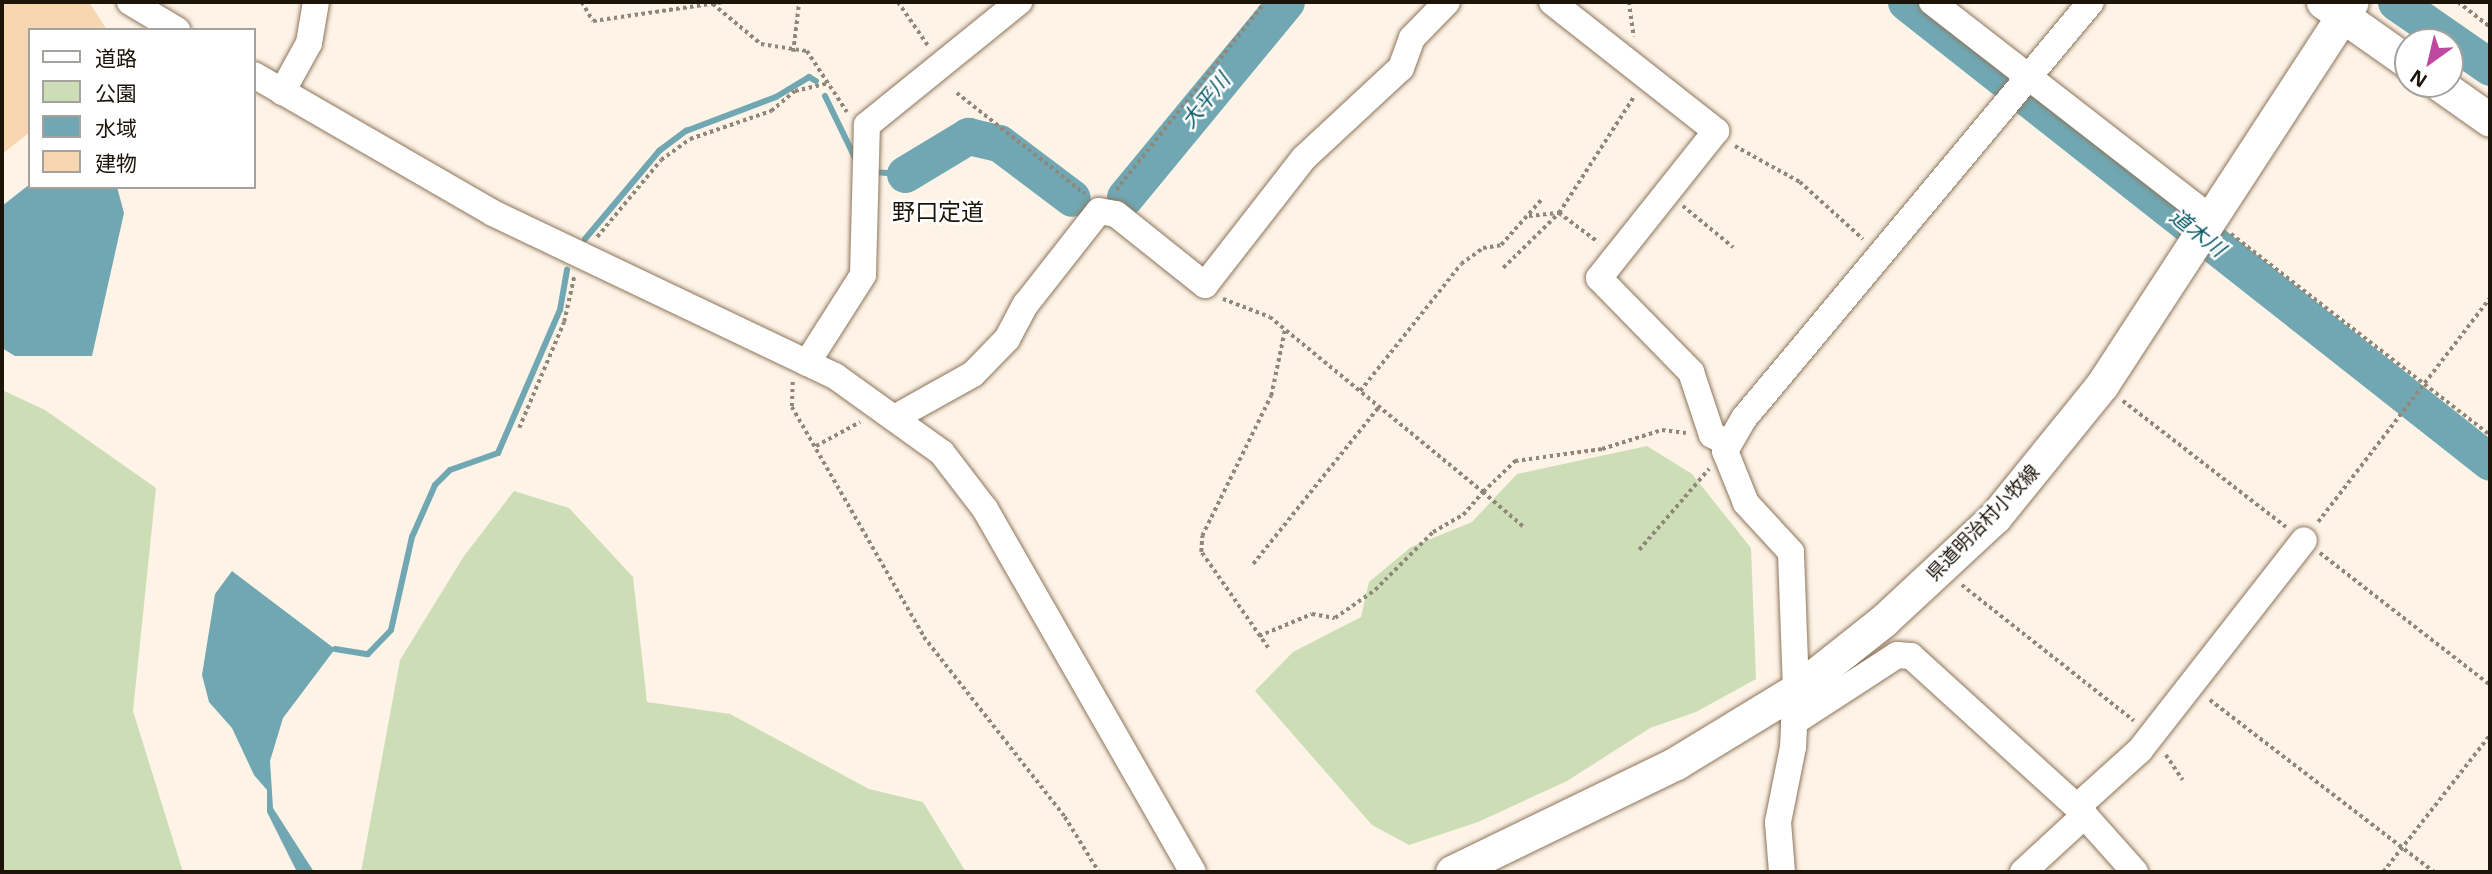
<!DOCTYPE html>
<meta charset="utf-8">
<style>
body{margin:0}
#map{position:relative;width:2492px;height:874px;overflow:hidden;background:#fdf3e7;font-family:"Noto Sans","Noto Sans JP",sans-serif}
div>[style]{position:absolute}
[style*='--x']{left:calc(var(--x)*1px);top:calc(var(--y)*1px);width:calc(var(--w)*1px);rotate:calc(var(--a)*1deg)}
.green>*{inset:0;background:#cddeb7}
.water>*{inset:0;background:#70a7b2}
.stream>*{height:6px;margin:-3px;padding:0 3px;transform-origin:3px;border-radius:3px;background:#70a7b2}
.river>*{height:37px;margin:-18.5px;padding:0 18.5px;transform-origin:18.5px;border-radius:18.5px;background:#70a7b2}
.building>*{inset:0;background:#f7d6b2}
.path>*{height:3.5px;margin-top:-1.75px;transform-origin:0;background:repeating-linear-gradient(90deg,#90877b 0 3.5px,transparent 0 7px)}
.roads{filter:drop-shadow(0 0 2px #8d755b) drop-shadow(0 0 2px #8d755b)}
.minor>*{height:26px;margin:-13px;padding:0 13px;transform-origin:13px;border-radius:13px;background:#fff}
.major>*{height:33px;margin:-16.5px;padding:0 16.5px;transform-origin:16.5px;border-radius:16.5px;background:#fff}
span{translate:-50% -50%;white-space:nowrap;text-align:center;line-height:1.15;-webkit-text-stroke:5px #fff;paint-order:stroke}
.street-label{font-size:19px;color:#1d1409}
.water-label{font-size:21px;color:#055765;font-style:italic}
.quarter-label{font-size:23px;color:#1d1409}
.frame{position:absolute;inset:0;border:4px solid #1d1409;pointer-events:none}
.legend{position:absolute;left:28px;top:28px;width:228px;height:161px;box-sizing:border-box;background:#fff;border:2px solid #a5a19d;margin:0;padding:9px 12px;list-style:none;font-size:21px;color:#1d1409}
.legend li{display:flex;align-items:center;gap:14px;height:35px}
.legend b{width:35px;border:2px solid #a5a19d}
.north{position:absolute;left:2394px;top:28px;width:70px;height:70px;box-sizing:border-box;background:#fff;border:2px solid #a5a19d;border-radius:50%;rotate:214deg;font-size:19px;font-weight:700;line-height:28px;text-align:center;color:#1d1409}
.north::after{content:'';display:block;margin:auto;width:24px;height:32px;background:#bf49a1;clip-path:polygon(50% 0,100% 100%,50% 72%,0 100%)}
</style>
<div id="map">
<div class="green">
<i style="clip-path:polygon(2px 390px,45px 410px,156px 488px,133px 711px,183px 872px,2px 872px)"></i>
<i style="clip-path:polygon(1647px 446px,1692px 474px,1751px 548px,1756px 679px,1696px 712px,1650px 728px,1567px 781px,1478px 822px,1409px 845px,1372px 825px,1255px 691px,1293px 652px,1361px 617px,1369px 582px,1411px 547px,1472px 522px,1517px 474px)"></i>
<i style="clip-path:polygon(514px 491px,569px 508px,633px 577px,647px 702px,730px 714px,869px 789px,923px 802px,966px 872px,361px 872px,400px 660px,464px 556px)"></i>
</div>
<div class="water">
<i style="clip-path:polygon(30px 184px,117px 187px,124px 213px,92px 356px,15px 356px,2px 348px,2px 206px)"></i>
<i style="clip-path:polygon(232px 571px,335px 649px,283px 718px,270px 761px,273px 808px,314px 872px,297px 872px,267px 812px,267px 790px,254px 775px,232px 728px,209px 702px,202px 675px,215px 594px)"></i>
</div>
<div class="stream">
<i style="--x:825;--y:96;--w:78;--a:64.1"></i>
<i style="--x:873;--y:172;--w:32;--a:4"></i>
<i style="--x:585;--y:239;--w:115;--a:-49.9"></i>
<i style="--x:659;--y:151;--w:34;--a:-37"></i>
<i style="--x:686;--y:131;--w:96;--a:-20.7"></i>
<i style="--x:776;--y:97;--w:39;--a:-31"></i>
<i style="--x:809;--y:77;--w:8;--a:30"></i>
<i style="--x:335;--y:649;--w:33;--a:9"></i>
<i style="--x:368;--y:654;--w:33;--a:-46"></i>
<i style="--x:391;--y:630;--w:95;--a:-77.3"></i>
<i style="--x:412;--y:537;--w:57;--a:-66.1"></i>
<i style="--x:435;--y:485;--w:21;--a:-45"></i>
<i style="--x:450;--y:470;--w:51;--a:-19.5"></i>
<i style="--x:498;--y:453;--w:156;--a:-66.6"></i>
<i style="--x:560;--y:310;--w:41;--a:-80.1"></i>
</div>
<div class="river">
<i style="--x:1906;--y:2;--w:743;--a:38.23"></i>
<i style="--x:2396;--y:2;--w:114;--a:34.7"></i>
<i style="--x:905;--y:174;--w:74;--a:-31.1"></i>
<i style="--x:968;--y:136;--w:32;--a:13"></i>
<i style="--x:999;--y:143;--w:91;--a:37"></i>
<i style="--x:1125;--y:197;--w:253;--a:-50.5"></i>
</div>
<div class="building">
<i style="clip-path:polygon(2px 2px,89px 2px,107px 30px,30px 30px,30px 132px,2px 154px)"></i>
</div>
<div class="path">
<i style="--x:582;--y:2;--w:22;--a:60"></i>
<i style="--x:593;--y:21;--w:132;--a:-8.3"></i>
<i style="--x:898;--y:2;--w:55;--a:55.4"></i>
<i style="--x:1629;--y:2;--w:35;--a:82"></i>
<i style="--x:2458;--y:2;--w:41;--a:38"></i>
<i style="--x:713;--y:4;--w:62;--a:39.8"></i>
<i style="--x:761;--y:44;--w:47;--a:8.7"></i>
<i style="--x:807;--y:51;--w:73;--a:56.7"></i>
<i style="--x:793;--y:52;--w:50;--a:-83.2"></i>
<i style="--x:957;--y:93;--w:163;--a:38.3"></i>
<i style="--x:1735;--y:146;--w:74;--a:29"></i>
<i style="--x:1800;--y:182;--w:85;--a:42.1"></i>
<i style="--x:1116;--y:190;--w:240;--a:-51.6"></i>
<i style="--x:1683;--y:206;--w:65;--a:39.4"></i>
<i style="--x:1529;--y:216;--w:30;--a:-6"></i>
<i style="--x:1559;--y:213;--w:140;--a:-57.2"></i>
<i style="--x:2231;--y:234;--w:328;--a:37.8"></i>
<i style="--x:597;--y:237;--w:100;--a:-50.3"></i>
<i style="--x:661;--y:160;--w:36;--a:-36"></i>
<i style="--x:690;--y:139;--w:86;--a:-19.1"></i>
<i style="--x:771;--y:111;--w:31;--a:-40"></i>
<i style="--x:795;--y:91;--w:35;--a:-13"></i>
<i style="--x:1503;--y:268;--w:78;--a:-44.5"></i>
<i style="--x:1559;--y:213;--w:49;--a:36.6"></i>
<i style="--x:1223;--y:299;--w:50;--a:21"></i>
<i style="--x:1270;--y:317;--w:276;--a:39.4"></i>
<i style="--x:1483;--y:492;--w:45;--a:-44.1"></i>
<i style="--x:1515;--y:461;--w:88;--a:-7.9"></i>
<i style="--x:1602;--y:449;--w:63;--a:-17.6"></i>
<i style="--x:1662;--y:430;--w:24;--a:7"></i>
<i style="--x:793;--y:382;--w:25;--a:92"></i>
<i style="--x:792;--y:407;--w:265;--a:60.1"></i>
<i style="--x:924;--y:637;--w:229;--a:51.9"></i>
<i style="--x:1065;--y:817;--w:65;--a:58.3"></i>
<i style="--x:1360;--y:391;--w:162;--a:-51.5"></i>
<i style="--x:1461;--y:264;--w:27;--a:-36"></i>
<i style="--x:1483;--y:248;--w:18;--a:-9"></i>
<i style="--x:1501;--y:245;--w:62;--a:-48.3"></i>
<i style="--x:2123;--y:401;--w:206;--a:37.7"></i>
<i style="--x:519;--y:428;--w:115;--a:-67"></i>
<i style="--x:564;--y:322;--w:46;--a:-77.5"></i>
<i style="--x:816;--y:446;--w:50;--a:-28.6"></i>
<i style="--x:2318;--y:522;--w:282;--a:-52.5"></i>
<i style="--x:1639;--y:550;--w:107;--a:-49.2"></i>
<i style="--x:2320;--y:553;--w:215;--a:37.8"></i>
<i style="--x:1253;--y:564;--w:201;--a:-51.3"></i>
<i style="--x:1962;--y:585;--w:219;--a:38.3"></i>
<i style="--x:1259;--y:636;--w:57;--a:-22.5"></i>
<i style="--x:1312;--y:614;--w:23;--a:10"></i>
<i style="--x:1335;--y:618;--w:49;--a:-35"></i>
<i style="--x:1375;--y:590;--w:82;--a:-45"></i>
<i style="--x:1433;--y:532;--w:34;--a:-30"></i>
<i style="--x:1463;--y:515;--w:30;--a:-49"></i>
<i style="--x:1483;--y:492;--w:55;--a:40.6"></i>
<i style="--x:1268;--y:648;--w:117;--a:-124.9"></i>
<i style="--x:1201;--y:552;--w:16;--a:-86"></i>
<i style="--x:1202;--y:536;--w:156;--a:-63.8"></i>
<i style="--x:1271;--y:396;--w:68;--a:-78.2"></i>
<i style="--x:2210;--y:700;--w:282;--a:37.5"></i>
<i style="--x:2166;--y:755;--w:30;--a:56"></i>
<i style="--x:2383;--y:872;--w:174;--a:-52"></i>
</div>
<div class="roads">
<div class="minor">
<i style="--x:130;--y:2;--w:55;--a:30.8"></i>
<i style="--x:1552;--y:2;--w:209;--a:38.2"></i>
<i style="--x:1716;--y:131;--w:188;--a:128.5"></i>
<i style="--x:1599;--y:278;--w:132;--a:45.6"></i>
<i style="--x:1691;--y:372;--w:66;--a:71.6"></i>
<i style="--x:1712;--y:435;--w:18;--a:27"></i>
<i style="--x:1932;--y:2;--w:352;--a:37.8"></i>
<i style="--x:254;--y:75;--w:276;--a:30"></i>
<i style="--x:493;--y:213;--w:379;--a:25.5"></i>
<i style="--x:835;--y:376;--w:132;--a:35.7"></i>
<i style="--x:942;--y:453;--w:71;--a:52.5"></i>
<i style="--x:985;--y:509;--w:418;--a:60.2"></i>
<i style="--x:282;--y:92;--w:56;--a:-61.1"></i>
<i style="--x:309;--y:43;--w:42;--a:-80.3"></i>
<i style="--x:807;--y:363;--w:104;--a:-57.5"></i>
<i style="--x:863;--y:275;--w:150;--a:-88.5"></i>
<i style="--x:867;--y:125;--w:196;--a:-39"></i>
<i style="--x:896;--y:417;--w:88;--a:-29.2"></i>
<i style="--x:973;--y:374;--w:49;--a:-45.8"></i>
<i style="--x:1007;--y:339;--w:40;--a:-62"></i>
<i style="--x:1026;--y:304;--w:118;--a:-51.9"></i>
<i style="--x:1099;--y:211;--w:17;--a:10"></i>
<i style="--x:1116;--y:214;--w:114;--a:38.6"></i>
<i style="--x:1205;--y:285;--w:161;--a:-52.1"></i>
<i style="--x:1304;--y:158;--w:132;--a:-42.9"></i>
<i style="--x:1401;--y:68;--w:32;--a:-70"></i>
<i style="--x:1412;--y:38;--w:50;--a:-45.8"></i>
<i style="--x:1794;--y:722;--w:123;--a:-33"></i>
<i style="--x:1897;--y:655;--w:14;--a:4"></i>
<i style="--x:1911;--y:656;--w:224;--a:42.3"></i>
<i style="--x:2077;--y:807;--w:87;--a:48.3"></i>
<i style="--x:2077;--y:807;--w:85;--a:-42.1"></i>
<i style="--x:2140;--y:750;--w:266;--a:-52"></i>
<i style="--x:1782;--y:872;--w:50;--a:-94.6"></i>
<i style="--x:1778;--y:822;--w:76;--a:-78.7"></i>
<i style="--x:1793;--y:747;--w:57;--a:-87"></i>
<i style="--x:1796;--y:690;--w:138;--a:-92.1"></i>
<i style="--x:1791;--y:552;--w:67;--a:-132.6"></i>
<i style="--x:1746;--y:503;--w:56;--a:-112"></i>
<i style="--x:1725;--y:451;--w:39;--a:-60"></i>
<i style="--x:1745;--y:417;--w:540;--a:-50.18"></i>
<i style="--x:2023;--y:872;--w:84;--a:-42.6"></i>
</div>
<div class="major">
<i style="--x:2323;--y:2;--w:104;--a:35.2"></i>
<i style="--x:2439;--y:84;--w:62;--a:35.2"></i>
<i style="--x:1452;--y:872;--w:249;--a:-25.9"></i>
<i style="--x:1676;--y:763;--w:140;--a:-31.3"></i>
<i style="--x:1796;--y:690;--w:111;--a:-38.4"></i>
<i style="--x:1883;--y:621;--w:153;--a:-42.9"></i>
<i style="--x:1995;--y:517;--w:170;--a:-51"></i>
<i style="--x:2102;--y:385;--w:457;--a:-56.9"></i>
</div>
</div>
<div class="street-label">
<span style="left:1983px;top:523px;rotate:-46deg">県道明治村小牧線</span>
</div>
<div class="water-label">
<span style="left:1205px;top:100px;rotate:-51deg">大平川</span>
<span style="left:2198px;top:232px;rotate:38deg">道木川</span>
</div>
<div class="quarter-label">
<span style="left:938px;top:211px">野口定道</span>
</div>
<div class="frame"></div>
<ul class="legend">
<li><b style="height:9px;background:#fff"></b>道路</li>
<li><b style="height:19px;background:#cddeb7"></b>公園</li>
<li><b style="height:19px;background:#70a7b2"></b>水域</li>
<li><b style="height:19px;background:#f7d6b2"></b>建物</li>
</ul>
<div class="north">N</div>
</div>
